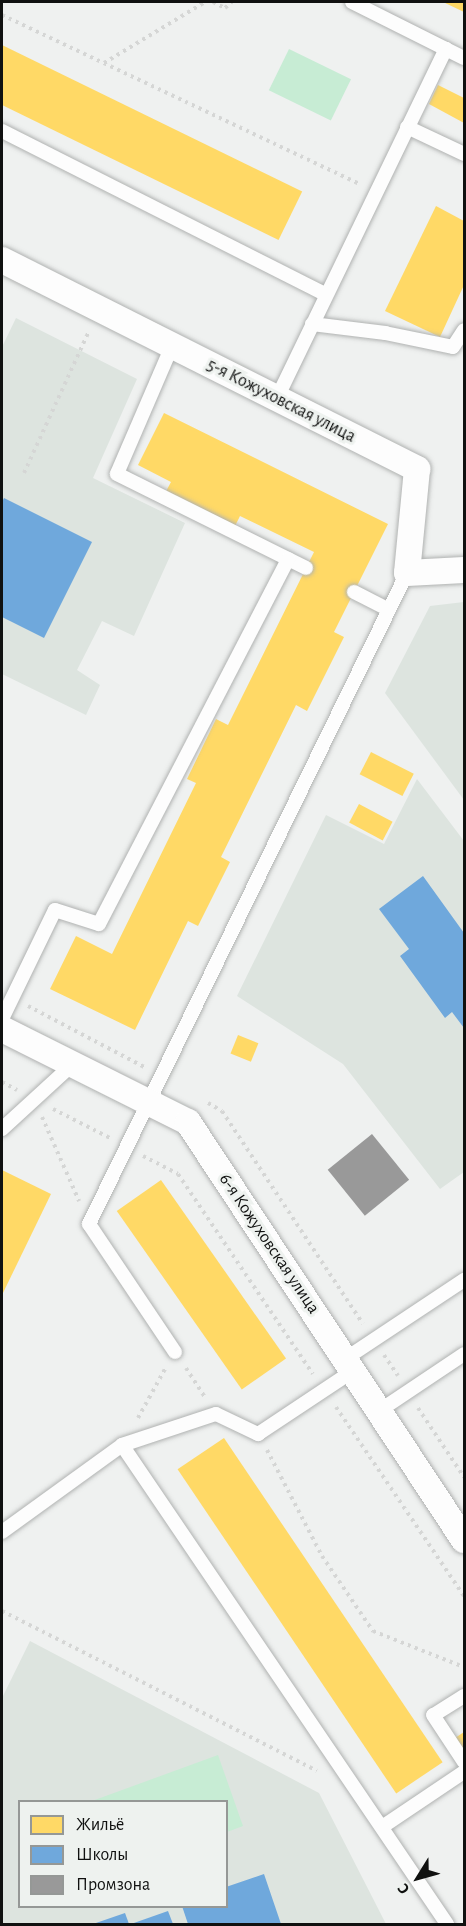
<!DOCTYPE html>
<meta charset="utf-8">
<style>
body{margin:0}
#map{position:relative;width:466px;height:1926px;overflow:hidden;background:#eff1f0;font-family:"Alegreya Sans",sans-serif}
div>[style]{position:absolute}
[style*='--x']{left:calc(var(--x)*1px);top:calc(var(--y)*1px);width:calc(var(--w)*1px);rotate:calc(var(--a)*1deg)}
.built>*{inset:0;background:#dde4df}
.green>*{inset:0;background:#c7ecd4;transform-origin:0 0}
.homes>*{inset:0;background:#ffd966;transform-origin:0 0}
.schools>*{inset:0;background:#6fa8dc}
.industry>*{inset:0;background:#999;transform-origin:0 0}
.path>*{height:4px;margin-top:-2px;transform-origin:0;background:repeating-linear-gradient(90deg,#d5d6d5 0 3px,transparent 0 7.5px)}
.roads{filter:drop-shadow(0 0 2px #b0b2b1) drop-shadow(0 0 2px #b0b2b1)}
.service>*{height:14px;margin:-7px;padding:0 7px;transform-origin:7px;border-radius:7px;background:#fdfdfd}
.minor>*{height:26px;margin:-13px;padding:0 13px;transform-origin:13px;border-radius:13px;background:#fdfdfd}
span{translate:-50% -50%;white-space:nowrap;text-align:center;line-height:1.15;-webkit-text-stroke:6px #eef2ef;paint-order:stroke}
.street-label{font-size:18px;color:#101110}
.frame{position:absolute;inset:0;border:3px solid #101110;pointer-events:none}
.legend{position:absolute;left:18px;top:1800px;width:210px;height:108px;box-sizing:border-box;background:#eef2ef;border:2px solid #959896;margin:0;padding:8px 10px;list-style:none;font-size:18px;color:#101110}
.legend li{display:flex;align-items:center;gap:12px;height:30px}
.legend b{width:30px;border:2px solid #959896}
.north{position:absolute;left:388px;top:1848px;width:60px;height:60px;-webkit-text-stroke:4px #eef2ef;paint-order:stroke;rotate:233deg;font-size:16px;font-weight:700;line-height:24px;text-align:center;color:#101110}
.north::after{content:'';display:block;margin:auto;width:21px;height:27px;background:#101110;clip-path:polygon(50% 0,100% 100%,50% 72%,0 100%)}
</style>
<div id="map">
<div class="built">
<i style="clip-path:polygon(16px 318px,137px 379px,93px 478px,185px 523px,134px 636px,102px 621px,77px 670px,100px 685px,86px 715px,2px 674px,2px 347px)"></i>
<i style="clip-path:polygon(464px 602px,464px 800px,385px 693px,430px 606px)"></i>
<i style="clip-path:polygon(417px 779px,464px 841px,464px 1172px,440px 1189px,343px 1064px,237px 996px,326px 815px,384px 844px)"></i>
<i style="clip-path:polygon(evenodd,30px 1641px,319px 1793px,386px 1924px,2px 1924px,2px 1698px,30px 1641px,20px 1802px,226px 1802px,226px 1906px,20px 1906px,20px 1802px)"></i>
</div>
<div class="green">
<i style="left:289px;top:49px;width:69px;height:46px;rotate:26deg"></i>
<i style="clip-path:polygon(218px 1755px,243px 1826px,227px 1832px,226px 1802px,92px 1801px)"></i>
</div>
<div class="homes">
<i style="clip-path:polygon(443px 2px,464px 2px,464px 12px)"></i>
<i style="left:2px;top:45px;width:334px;height:54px;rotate:26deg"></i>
<i style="clip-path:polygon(438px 85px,464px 98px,464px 123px,429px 104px)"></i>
<i style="clip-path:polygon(436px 206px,464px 221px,464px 285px,440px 337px,385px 311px)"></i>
<i style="clip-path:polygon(164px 413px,388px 524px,334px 632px,344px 637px,307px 711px,296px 705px,221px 857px,230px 862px,198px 926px,188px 921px,135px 1030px,50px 989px,76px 936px,112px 954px,196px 783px,187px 779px,216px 719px,228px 725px,314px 552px,240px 516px,233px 530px,164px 495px,171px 482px,138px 465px)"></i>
<i style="left:371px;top:752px;width:48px;height:25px;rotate:27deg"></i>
<i style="left:359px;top:804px;width:38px;height:21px;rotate:28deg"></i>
<i style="left:238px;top:1035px;width:22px;height:20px;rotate:22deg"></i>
<i style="clip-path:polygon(2px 1170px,51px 1194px,2px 1295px)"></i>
<i style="left:161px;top:1180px;width:218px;height:54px;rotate:55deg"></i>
<i style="left:224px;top:1438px;width:391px;height:56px;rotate:56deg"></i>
<i style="clip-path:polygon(464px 1732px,464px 1753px,455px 1738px)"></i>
</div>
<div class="schools">
<i style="clip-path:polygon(4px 498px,92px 542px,44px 638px,2px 617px,2px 502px)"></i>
<i style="clip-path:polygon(423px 876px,464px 933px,464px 1028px,452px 1012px,445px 1018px,400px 956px,409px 949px,379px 909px)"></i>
<i style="clip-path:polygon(264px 1874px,281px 1924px,188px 1924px,182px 1906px,226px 1906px,226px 1887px)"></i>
<i style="clip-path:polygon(168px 1911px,173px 1924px,131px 1924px)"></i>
<i style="clip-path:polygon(125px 1913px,129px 1924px,93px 1924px)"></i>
</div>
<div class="industry">
<i style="left:372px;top:1134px;width:59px;height:57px;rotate:51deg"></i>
</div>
<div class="path">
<i style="--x:213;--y:2;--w:13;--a:27"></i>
<i style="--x:225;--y:8;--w:9;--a:-41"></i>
<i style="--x:2;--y:15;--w:394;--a:25.3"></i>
<i style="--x:104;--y:63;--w:118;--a:-31.1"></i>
<i style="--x:24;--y:473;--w:154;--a:-65.4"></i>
<i style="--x:28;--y:1006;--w:131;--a:27.7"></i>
<i style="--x:2;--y:1082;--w:17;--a:28"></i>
<i style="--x:208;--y:1103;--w:16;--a:30"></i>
<i style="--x:222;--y:1111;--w:255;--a:56.5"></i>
<i style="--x:53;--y:1109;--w:64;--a:27"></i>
<i style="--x:42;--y:1117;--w:92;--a:66.2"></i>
<i style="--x:143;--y:1156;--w:39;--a:27"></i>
<i style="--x:178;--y:1174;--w:241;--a:56"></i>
<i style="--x:384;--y:1355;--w:25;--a:56"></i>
<i style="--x:186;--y:1368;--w:35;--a:57"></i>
<i style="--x:336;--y:1407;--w:228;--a:55.9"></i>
<i style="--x:418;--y:1408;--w:83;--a:56.3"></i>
<i style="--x:138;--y:1418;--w:58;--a:-61.2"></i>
<i style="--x:267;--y:1450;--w:119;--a:62.6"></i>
<i style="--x:322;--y:1556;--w:91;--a:55.8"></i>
<i style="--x:373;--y:1631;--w:98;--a:21.6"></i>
<i style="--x:2;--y:1611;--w:353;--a:26.9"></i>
</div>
<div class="roads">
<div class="service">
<i style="--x:352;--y:2;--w:125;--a:26.6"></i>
<i style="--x:407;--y:127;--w:63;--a:25.3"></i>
<i style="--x:2;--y:131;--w:363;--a:26.8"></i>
<i style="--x:312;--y:324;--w:74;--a:7"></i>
<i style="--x:385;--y:333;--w:69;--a:11.6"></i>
<i style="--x:453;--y:347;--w:20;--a:-57"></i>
<i style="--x:172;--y:346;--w:139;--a:113.3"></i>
<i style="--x:117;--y:474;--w:211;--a:26.4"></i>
<i style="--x:277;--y:398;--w:388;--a:-64.2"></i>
<i style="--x:354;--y:592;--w:39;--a:27"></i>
<i style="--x:2;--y:1019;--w:121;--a:-64.1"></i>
<i style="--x:55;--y:910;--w:46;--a:17.7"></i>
<i style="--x:99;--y:924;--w:411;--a:-62.6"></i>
<i style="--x:2;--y:1129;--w:96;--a:-42.5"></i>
<i style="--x:175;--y:1352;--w:154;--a:-123.9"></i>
<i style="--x:89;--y:1224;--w:725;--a:-63.97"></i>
<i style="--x:345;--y:1359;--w:143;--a:-33.6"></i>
<i style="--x:379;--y:1411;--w:102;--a:-33.8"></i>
<i style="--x:122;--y:1445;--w:579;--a:55.84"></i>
<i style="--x:2;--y:1532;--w:148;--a:-35.9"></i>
<i style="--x:122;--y:1445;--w:99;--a:-18.3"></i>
<i style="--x:216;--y:1414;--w:47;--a:25.5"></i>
<i style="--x:258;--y:1434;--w:114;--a:-33.6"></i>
<i style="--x:464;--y:1696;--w:36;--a:148"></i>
<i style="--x:433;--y:1715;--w:56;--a:56.6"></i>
<i style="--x:382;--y:1827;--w:99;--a:-33.9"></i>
</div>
<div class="minor">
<i style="--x:2;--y:260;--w:465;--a:26.7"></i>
<i style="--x:417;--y:469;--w:104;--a:95.5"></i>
<i style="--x:407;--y:573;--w:57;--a:-3"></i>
<i style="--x:2;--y:1029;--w:208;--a:26.6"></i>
<i style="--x:188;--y:1122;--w:501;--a:56.56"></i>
</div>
</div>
<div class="street-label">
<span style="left:281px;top:401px;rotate:27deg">5-я Кожуховская улица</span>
<span style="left:269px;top:1244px;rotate:56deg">6-я Кожуховская улица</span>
</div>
<div class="frame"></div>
<ul class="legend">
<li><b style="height:16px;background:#ffd966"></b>Жильё</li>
<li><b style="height:16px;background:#6fa8dc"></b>Школы</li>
<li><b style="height:16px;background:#999"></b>Промзона</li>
</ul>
<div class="north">С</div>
</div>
